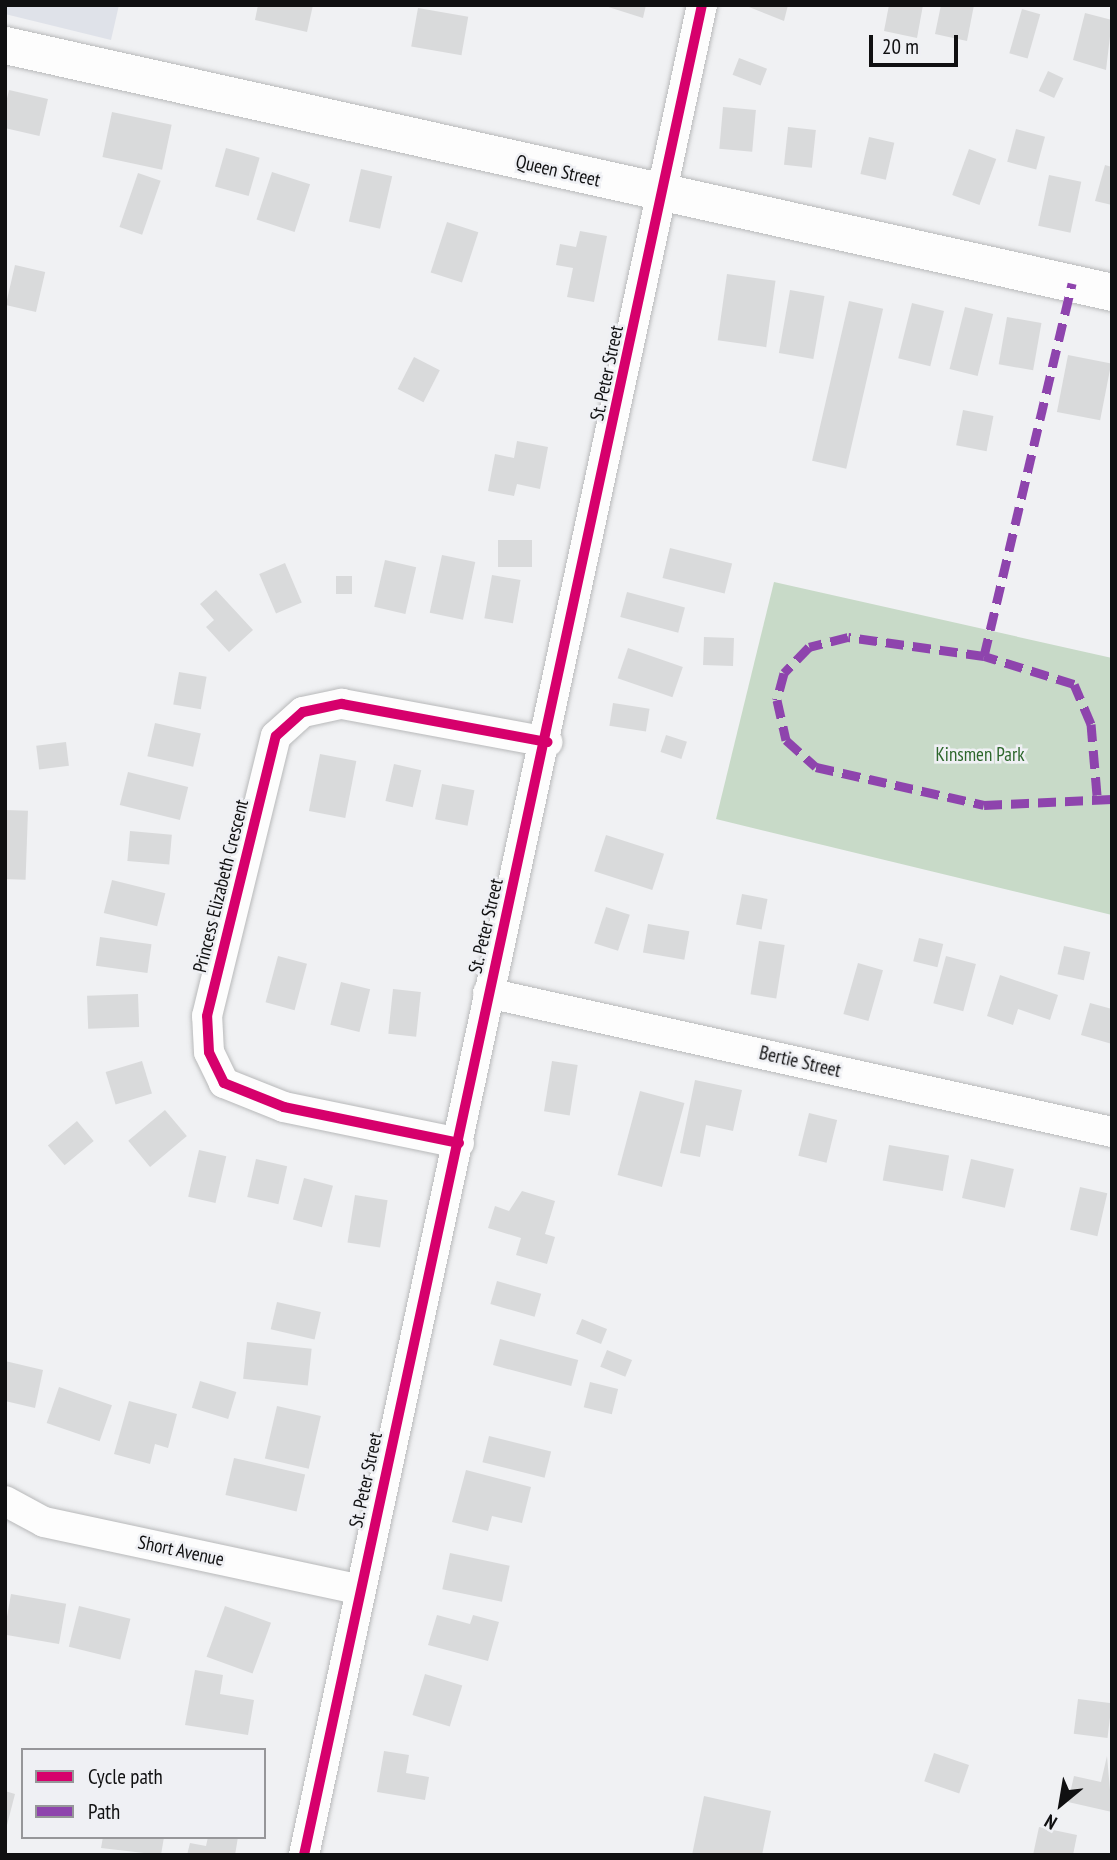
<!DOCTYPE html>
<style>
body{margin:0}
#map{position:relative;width:1117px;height:1860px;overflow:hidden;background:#f0f1f3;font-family:"PT Sans Narrow",sans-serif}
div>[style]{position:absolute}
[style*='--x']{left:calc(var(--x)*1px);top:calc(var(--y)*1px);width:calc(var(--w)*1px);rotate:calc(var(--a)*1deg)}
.built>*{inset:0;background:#dfe2e9}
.green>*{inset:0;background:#c8dac8}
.building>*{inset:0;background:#d9dadb;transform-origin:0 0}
.roads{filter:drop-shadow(0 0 2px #b8b9ba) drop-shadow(0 0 2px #b8b9ba)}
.minor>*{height:30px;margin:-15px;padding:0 15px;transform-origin:15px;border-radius:15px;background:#fdfdfd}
.major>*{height:37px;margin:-18.5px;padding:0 18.5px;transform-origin:18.5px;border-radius:18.5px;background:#fdfdfd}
.quiet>*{height:9px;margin-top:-4.5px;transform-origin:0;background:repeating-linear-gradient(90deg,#8e44ad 0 18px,transparent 0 27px)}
.cycleway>*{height:10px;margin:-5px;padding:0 5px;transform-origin:5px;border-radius:5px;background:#d6006c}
span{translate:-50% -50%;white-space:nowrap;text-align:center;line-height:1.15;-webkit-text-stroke:5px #eff0f4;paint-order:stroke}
.street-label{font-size:19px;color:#101011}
.park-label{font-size:19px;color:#2d672c}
.frame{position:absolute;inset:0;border:7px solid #101011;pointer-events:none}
.legend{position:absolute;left:21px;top:1748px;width:245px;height:91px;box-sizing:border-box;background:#eff0f4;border:2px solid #969699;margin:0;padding:9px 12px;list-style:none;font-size:21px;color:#101011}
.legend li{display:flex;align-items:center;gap:14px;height:35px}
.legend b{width:35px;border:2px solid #969699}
.north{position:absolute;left:1026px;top:1769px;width:70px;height:70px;-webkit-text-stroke:5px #eff0f4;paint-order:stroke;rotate:210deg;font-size:19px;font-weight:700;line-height:28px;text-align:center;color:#101011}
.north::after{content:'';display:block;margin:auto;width:24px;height:32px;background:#101011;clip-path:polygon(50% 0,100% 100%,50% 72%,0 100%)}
.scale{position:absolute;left:869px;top:35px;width:89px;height:32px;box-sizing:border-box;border:4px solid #101011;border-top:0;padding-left:9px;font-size:21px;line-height:24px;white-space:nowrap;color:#101011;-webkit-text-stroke:5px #eff0f4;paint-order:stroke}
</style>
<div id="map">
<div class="built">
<i style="clip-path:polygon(5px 5px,119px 5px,111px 40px,5px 14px)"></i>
</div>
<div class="green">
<i style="clip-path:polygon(774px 582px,1112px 658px,1112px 915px,716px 819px)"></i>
</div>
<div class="building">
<i style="clip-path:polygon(258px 5px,313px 5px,307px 32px,255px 20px)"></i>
<i style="clip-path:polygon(602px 5px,646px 5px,643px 18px)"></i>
<i style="clip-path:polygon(744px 5px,788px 5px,784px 21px)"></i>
<i style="clip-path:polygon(889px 5px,923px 5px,917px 38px,884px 31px)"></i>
<i style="clip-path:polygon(941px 5px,974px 5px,967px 41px,935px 34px)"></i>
<i style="left:418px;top:8px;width:51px;height:39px;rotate:10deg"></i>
<i style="left:1022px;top:9px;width:19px;height:46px;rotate:16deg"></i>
<i style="clip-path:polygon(1085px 13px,1112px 20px,1106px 70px,1073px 60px)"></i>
<i style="left:739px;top:58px;width:30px;height:18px;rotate:21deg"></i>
<i style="left:1048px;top:71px;width:17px;height:22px;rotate:25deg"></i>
<i style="left:9px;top:90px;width:40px;height:38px;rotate:13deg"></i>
<i style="left:723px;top:107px;width:33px;height:42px;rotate:5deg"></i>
<i style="left:112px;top:112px;width:61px;height:46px;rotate:12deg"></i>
<i style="left:788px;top:127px;width:28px;height:38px;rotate:6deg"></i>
<i style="left:1016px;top:129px;width:30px;height:34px;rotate:15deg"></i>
<i style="left:869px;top:137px;width:26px;height:38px;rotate:13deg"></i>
<i style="left:226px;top:148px;width:35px;height:40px;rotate:16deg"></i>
<i style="left:969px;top:149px;width:29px;height:49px;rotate:20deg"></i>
<i style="clip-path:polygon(1105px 165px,1112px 167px,1112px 205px,1095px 201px)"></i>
<i style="left:361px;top:169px;width:32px;height:54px;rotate:13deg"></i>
<i style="left:272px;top:172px;width:40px;height:50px;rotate:18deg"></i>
<i style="left:138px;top:173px;width:24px;height:57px;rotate:19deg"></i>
<i style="left:1049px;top:175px;width:33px;height:52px;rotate:12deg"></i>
<i style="left:447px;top:222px;width:33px;height:53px;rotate:18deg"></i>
<i style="clip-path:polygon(580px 231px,607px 236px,594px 302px,567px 297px,573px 268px,556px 265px,560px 244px,576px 247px)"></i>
<i style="left:15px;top:265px;width:31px;height:41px;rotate:13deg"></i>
<i style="left:727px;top:274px;width:49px;height:67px;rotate:8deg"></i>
<i style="left:790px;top:290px;width:35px;height:64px;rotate:10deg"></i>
<i style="left:849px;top:301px;width:35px;height:164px;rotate:13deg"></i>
<i style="left:912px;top:303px;width:33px;height:57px;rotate:14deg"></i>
<i style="left:965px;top:307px;width:29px;height:64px;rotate:14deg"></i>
<i style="left:1007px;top:317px;width:35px;height:48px;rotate:10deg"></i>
<i style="left:1068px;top:355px;width:44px;height:58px;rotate:11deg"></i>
<i style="left:414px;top:357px;width:29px;height:36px;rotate:27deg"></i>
<i style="left:963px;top:410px;width:31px;height:36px;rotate:11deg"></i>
<i style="clip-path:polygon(517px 441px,548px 447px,540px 489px,517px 484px,514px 496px,488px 491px,495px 454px,514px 458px)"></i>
<i style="left:498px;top:540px;width:34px;height:27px"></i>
<i style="left:670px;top:548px;width:64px;height:31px;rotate:14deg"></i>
<i style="left:442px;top:555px;width:34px;height:59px;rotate:12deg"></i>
<i style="left:385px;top:560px;width:32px;height:48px;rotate:13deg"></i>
<i style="left:285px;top:563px;width:43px;height:28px;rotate:67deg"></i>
<i style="left:492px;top:575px;width:29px;height:44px;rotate:10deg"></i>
<i style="left:336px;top:576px;width:16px;height:18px"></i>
<i style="clip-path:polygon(216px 590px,253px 630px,229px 652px,206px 627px,214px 620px,200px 604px)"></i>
<i style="left:627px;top:592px;width:60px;height:26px;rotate:15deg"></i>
<i style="left:704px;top:637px;width:30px;height:28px;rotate:2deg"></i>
<i style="left:628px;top:648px;width:58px;height:32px;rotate:19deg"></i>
<i style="left:179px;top:672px;width:28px;height:33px;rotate:10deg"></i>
<i style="left:613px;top:703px;width:37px;height:23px;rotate:9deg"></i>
<i style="left:155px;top:723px;width:47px;height:34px;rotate:13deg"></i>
<i style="left:666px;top:735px;width:22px;height:18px;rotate:18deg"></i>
<i style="left:66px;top:742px;width:24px;height:30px;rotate:83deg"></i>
<i style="left:320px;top:754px;width:37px;height:58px;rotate:11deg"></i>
<i style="left:394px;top:764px;width:28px;height:38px;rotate:13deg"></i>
<i style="left:128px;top:772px;width:62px;height:34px;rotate:14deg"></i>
<i style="left:442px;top:784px;width:33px;height:36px;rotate:11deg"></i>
<i style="left:5px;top:810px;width:23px;height:69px;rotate:2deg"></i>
<i style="left:130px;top:831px;width:42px;height:30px;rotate:5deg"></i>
<i style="left:606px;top:835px;width:61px;height:38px;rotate:18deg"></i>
<i style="left:112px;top:880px;width:55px;height:34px;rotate:14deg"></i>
<i style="left:742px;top:894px;width:26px;height:31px;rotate:11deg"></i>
<i style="left:606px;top:907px;width:25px;height:38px;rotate:18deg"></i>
<i style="left:648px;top:924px;width:42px;height:29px;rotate:10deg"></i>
<i style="left:100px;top:937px;width:52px;height:29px;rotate:8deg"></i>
<i style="left:919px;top:938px;width:25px;height:24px;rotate:14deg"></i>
<i style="left:759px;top:941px;width:26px;height:54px;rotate:9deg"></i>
<i style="left:1064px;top:946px;width:27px;height:29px;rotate:13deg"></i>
<i style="left:278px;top:956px;width:30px;height:48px;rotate:15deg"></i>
<i style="left:946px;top:956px;width:31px;height:49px;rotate:15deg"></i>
<i style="left:858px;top:963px;width:26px;height:53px;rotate:16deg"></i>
<i style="clip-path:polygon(1000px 975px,1058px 995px,1050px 1020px,1018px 1009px,1013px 1025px,987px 1016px)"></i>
<i style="left:341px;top:982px;width:30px;height:44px;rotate:14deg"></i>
<i style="left:393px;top:989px;width:28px;height:45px;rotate:6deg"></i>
<i style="left:138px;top:994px;width:33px;height:51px;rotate:88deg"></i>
<i style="clip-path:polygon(1090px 1003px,1112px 1009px,1112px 1044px,1081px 1035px)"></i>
<i style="left:142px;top:1061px;width:34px;height:38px;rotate:73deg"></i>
<i style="left:552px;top:1061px;width:26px;height:51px;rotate:9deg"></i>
<i style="clip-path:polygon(695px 1080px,742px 1090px,733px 1131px,706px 1125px,700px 1157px,680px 1153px)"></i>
<i style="left:640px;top:1091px;width:46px;height:87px;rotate:15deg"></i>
<i style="left:165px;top:1110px;width:34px;height:48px;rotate:50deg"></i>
<i style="left:809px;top:1113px;width:29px;height:44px;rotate:14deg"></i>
<i style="left:77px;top:1121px;width:26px;height:38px;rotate:50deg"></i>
<i style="left:889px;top:1145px;width:61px;height:36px;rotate:10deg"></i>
<i style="left:199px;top:1150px;width:28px;height:48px;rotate:13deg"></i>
<i style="left:256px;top:1159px;width:32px;height:39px;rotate:13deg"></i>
<i style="left:971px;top:1159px;width:44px;height:40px;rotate:13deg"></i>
<i style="left:304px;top:1178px;width:30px;height:43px;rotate:15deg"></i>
<i style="left:1080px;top:1187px;width:28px;height:44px;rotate:13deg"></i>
<i style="clip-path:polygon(522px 1191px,555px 1201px,545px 1234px,555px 1237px,547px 1264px,516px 1255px,521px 1238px,488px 1228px,495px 1206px,509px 1211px)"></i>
<i style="left:355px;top:1195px;width:33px;height:48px;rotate:9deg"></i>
<i style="left:497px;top:1281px;width:46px;height:24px;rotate:16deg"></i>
<i style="left:277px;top:1302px;width:45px;height:28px;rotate:13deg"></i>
<i style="left:582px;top:1319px;width:27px;height:16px;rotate:22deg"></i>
<i style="left:500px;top:1339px;width:81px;height:27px;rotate:15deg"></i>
<i style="left:247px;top:1342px;width:65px;height:37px;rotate:6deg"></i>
<i style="left:607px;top:1350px;width:27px;height:18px;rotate:22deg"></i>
<i style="clip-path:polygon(5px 1361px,43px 1370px,35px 1408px,5px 1401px)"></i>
<i style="left:200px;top:1381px;width:38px;height:28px;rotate:17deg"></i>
<i style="left:590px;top:1382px;width:29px;height:26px;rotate:14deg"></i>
<i style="left:59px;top:1387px;width:56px;height:38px;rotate:19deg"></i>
<i style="clip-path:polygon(129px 1401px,177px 1414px,168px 1448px,155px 1444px,150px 1464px,114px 1454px)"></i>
<i style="left:277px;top:1406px;width:45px;height:54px;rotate:13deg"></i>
<i style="left:489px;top:1436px;width:64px;height:27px;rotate:14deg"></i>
<i style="left:234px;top:1458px;width:73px;height:38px;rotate:13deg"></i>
<i style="clip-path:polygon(466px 1470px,531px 1487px,522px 1523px,492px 1516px,488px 1531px,452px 1522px)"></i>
<i style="left:450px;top:1553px;width:61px;height:37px;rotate:12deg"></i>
<i style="left:11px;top:1594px;width:56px;height:41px;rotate:10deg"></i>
<i style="left:79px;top:1606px;width:53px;height:42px;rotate:14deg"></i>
<i style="left:225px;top:1606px;width:49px;height:54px;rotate:20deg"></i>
<i style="clip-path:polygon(437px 1615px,470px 1624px,473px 1615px,499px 1622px,488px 1661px,428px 1645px)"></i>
<i style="clip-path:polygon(195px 1670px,223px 1675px,220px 1694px,254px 1700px,248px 1735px,185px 1725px)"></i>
<i style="left:425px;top:1674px;width:39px;height:43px;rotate:17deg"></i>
<i style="left:1078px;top:1699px;width:34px;height:35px;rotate:7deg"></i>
<i style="clip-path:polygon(384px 1751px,409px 1755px,406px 1773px,429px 1777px,425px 1800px,377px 1792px)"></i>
<i style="left:934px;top:1753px;width:37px;height:30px;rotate:19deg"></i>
<i style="clip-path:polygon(1107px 1756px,1112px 1812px,1068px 1802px,1074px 1776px,1101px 1782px)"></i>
<i style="clip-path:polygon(5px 1791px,15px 1794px,6px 1829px,5px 1829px)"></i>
<i style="clip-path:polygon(704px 1796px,771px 1811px,762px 1855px,692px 1855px)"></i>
<i style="clip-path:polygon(1039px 1827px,1077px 1835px,1073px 1855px,1033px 1855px)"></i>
<i style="clip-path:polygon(103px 1837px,164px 1837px,161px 1855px,101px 1848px)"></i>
<i style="clip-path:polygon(208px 1837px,238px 1837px,235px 1855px,187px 1855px,190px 1843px,206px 1846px)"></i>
</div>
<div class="roads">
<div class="minor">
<i style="--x:488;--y:993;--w:639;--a:12.56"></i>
<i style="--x:459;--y:1143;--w:179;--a:-168.4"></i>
<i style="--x:284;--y:1107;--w:65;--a:-158.2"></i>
<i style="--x:224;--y:1083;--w:34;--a:-116"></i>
<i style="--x:209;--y:1052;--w:36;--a:-93"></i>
<i style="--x:207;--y:1016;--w:288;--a:-76.2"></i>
<i style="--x:276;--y:736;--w:36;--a:-42"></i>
<i style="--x:303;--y:712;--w:40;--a:-12"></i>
<i style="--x:342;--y:704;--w:209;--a:10.5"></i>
<i style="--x:5;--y:1501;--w:44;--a:28.3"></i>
<i style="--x:44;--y:1522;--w:323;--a:12.1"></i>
<i style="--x:304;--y:1855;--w:1892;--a:-77.86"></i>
</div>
<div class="major">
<i style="--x:5;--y:45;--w:1134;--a:12.58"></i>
</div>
</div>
<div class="quiet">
<i style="--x:984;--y:656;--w:383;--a:-76.7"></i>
<i style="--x:1097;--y:795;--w:71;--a:-94.8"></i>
<i style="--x:1091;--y:724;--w:43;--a:-113"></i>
<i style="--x:1074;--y:684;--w:94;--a:-162.7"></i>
<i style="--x:984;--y:656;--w:137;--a:-172"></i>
<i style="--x:848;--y:637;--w:40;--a:165.6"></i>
<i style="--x:809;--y:647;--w:36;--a:134"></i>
<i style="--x:784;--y:673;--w:28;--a:105"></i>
<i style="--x:777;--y:700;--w:41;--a:77.3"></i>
<i style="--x:786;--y:740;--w:40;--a:42"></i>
<i style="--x:816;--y:767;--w:172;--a:12.7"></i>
<i style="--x:984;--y:805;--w:128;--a:-2.7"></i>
</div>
<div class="cycleway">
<i style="--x:459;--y:1143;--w:179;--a:-168.4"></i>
<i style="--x:284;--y:1107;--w:65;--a:-158.2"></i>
<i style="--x:224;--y:1083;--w:34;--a:-116"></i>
<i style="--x:209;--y:1052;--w:36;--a:-93"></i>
<i style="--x:207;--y:1016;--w:288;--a:-76.2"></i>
<i style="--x:276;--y:736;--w:36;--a:-42"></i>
<i style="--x:303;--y:712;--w:40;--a:-12"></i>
<i style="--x:342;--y:704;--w:209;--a:10.5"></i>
<i style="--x:304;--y:1855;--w:1892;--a:-77.86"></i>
</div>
<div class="street-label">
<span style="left:558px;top:171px;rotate:13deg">Queen Street</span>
<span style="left:607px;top:373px;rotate:-78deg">St. Peter Street</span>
<span style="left:221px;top:886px;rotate:-76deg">Princess Elizabeth Crescent</span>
<span style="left:486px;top:926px;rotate:-77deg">St. Peter Street</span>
<span style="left:800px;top:1062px;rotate:13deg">Bertie Street</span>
<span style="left:366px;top:1480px;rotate:-78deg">St. Peter Street</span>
<span style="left:181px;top:1551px;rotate:12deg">Short Avenue</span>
</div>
<div class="park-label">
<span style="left:980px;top:755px">Kinsmen Park</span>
</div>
<div class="frame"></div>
<ul class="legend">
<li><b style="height:9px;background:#d6006c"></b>Cycle path</li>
<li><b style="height:9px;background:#8e44ad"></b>Path</li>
</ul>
<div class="north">N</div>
<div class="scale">20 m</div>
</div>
